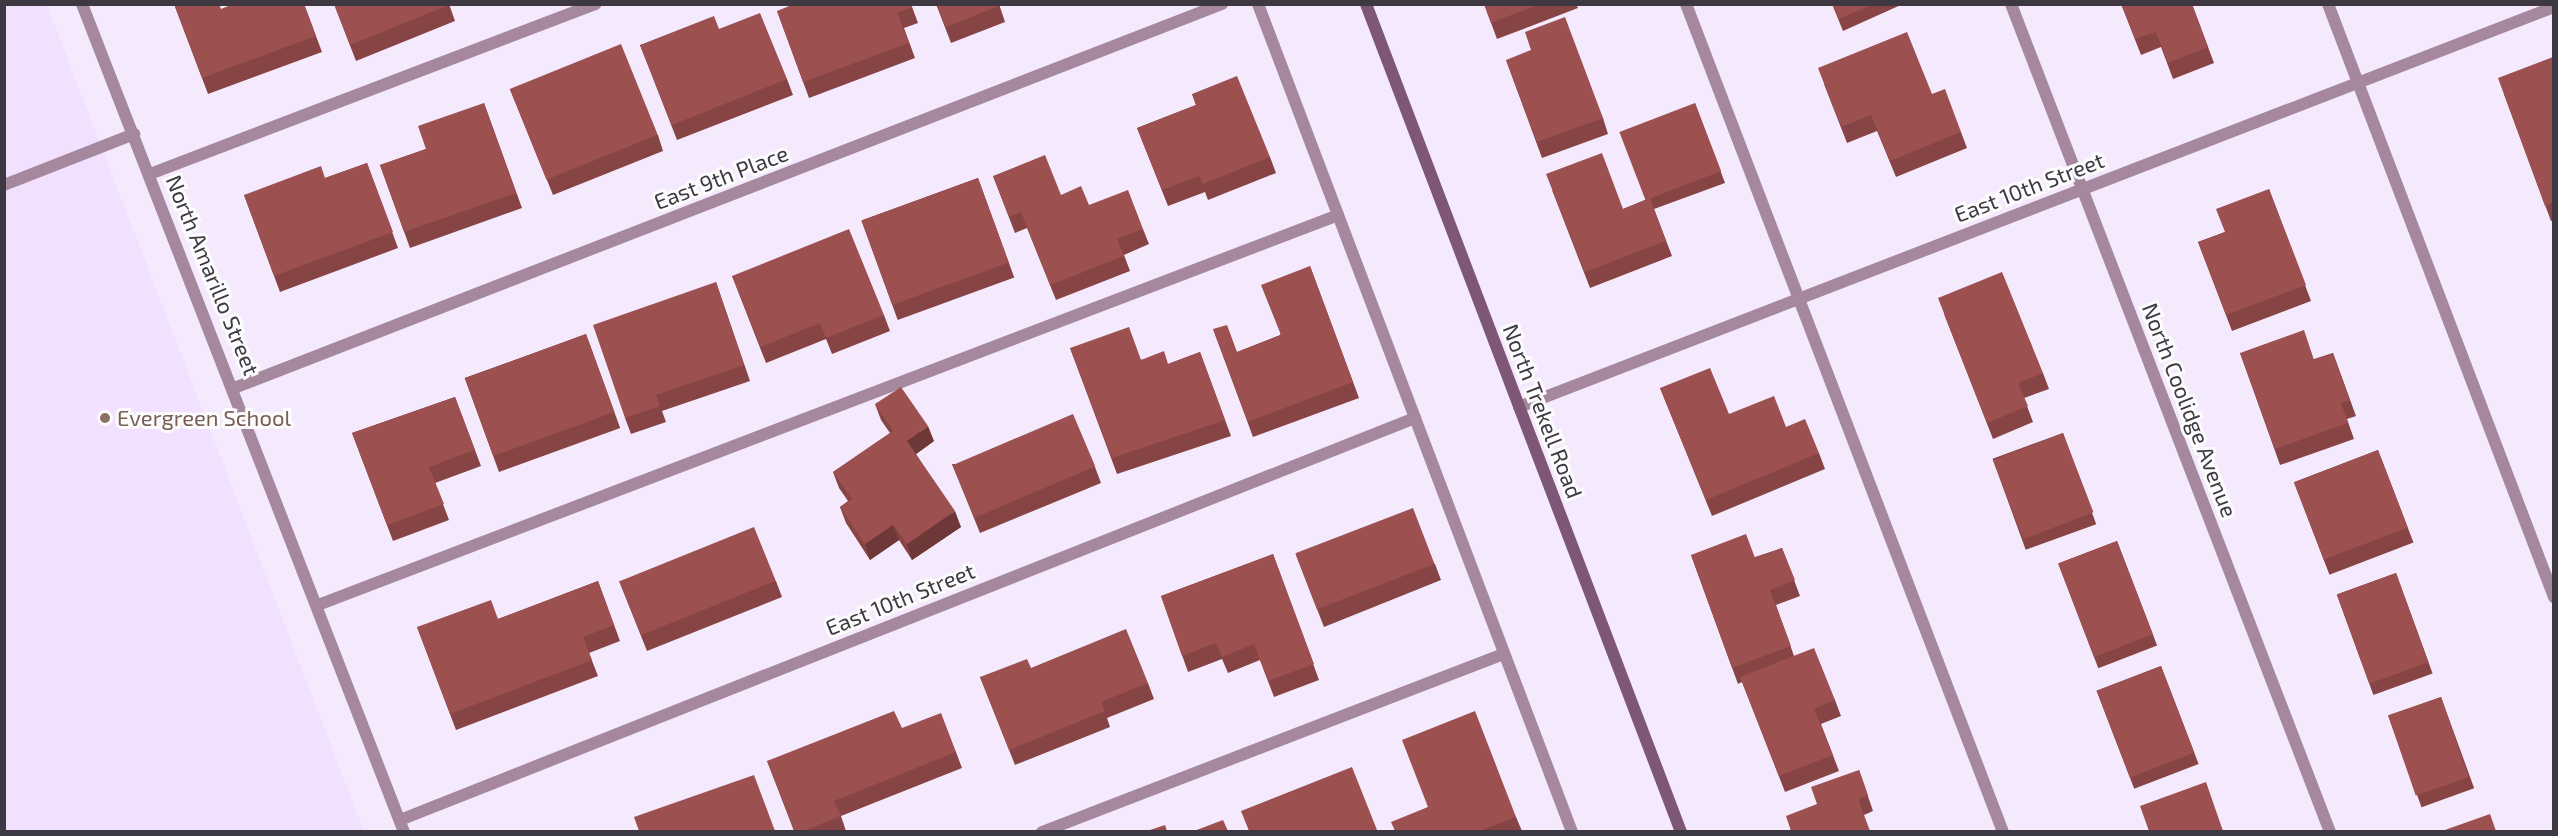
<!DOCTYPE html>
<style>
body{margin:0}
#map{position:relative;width:2558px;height:836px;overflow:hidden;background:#f5eafd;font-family:"Exo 2",sans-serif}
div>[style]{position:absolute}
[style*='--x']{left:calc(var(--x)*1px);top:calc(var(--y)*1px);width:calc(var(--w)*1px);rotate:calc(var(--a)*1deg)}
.built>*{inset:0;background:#f2e0ff}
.service>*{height:12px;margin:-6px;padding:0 6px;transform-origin:6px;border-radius:6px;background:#a5889d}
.minor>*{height:12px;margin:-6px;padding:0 6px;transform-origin:6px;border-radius:6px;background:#a5889d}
.secondary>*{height:12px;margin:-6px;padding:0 6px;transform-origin:6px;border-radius:6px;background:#7f5776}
.wall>*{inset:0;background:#864544;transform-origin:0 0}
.shaded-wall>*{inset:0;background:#6d3837}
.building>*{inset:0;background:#9c504f;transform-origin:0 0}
.dots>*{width:16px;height:16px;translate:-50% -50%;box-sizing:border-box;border:3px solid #fcfcfc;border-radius:50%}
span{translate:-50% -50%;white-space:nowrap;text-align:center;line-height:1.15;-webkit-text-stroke:6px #fcfcfc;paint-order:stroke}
.street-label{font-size:22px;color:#3d3841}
.education-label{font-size:22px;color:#785e54}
.left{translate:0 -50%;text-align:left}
.frame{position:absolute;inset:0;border:6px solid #3d3841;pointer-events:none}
</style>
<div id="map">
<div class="built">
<i style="clip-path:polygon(5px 5px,47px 5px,364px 831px,5px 832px)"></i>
</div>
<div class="service">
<i style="--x:1258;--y:4;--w:886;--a:69.23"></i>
<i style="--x:1686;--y:4;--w:887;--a:69.05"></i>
<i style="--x:2328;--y:4;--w:635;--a:69.14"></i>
<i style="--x:150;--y:174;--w:477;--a:-20.9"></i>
<i style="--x:4;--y:185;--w:140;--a:-21.4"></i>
<i style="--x:318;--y:605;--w:1092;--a:-20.92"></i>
<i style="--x:1042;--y:832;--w:495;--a:-21.1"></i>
</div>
<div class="minor">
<i style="--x:82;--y:4;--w:888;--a:68.75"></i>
<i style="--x:2011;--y:4;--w:887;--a:68.93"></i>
<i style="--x:234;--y:388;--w:1060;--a:-21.24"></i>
<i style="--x:1519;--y:407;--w:1110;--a:-21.13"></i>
<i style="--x:400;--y:820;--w:1092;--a:-21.61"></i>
</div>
<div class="secondary">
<i style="--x:1366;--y:4;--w:886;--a:69.17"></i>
</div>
<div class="wall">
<i style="clip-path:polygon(174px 4px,221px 9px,304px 4px,322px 52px,208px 94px)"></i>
<i style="clip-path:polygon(334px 4px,449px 4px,455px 21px,356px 61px)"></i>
<i style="clip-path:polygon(911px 4px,918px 23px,904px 28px,915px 58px,809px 98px,777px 11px)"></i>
<i style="clip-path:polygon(936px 4px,999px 4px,1005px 22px,951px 43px)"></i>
<i style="clip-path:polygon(1484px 4px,1576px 4px,1578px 8px,1497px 39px)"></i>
<i style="clip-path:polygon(1832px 4px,1903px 4px,1843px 31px)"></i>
<i style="clip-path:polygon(2121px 4px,2192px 4px,2214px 63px,2173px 79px,2161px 47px,2141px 55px)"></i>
<i style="clip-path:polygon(719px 29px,787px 79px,793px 95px,677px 140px,640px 45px)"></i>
<i style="clip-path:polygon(2553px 57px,2553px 221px,2551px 221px,2504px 94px)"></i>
<i style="clip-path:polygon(1506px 60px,1603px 118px,1608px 134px,1542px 158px)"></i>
<i style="clip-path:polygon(1824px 84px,1932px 94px,1961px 132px,1967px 148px,1896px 177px,1877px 131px,1847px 143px)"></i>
<i style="clip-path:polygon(510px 89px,658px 135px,663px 151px,553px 195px)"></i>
<i style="clip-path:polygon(1192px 94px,1270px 157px,1276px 173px,1208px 200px,1205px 192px,1168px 206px,1137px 128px,1196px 105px)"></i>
<i style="clip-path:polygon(484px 103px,522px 208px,410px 248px,380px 165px,426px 149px)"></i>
<i style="clip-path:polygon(1695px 103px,1725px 183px,1654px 209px,1672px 256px,1590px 288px,1552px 190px,1623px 209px,1645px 200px)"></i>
<i style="clip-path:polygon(367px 163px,398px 248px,280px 292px,244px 195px,325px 178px)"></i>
<i style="clip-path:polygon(993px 176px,1061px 195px,1089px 205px,1143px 229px,1149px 244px,1124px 255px,1130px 271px,1056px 300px,1027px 228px,1015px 233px)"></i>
<i style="left:978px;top:178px;width:106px;height:124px;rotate:70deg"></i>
<i style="clip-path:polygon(2269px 189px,2311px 301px,2232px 331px,2198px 242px,2225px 232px)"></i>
<i style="clip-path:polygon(1310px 266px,1359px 398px,1253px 437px,1213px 329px,1237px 352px,1280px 335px)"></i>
<i style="clip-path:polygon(732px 276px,884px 315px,890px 331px,832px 354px,826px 339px,766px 363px)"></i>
<i style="clip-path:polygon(716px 282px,750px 381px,662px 411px,666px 422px,631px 434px,625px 418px)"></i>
<i style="clip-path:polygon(1944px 314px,2043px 373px,2049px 389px,2024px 398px,2033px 422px,1993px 439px)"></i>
<i style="left:586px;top:334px;width:100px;height:129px;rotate:70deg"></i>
<i style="clip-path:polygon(1070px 348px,1168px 364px,1200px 352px,1231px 436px,1117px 474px)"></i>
<i style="clip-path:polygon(2240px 353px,2314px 359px,2333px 353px,2356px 416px,2347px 419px,2354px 439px,2280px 465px)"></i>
<i style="clip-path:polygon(1660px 388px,1729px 414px,1786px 427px,1819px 453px,1825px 469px,1712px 516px)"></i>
<i style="clip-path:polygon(455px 397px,481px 466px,435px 483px,449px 520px,393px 541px,352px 433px)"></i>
<i style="clip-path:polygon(875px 404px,934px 441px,916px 454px,961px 527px,912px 560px,899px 540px,870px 560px,846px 523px,840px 507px,848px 501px,839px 488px,833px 472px,890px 433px,881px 420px)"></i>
<i style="left:2063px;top:433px;width:97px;height:75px;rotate:70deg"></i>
<i style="left:2378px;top:450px;width:99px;height:90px;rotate:69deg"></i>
<i style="clip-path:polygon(952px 464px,1095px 467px,1101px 483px,980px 533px)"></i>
<i style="left:2117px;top:541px;width:112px;height:63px;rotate:69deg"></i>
<i style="clip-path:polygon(1782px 548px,1800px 596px,1776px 605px,1794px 656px,1835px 700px,1841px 716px,1821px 724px,1839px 771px,1785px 792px,1742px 682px,1738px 684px,1691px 555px,1755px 557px)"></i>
<i style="clip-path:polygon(1273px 554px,1319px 680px,1274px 697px,1260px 660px,1228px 673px,1222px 659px,1188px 672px,1161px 596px)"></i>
<i style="clip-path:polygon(1296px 555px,1435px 564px,1441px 580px,1324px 627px)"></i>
<i style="left:2396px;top:573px;width:107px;height:63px;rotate:70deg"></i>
<i style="clip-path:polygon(598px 581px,620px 641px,589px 653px,598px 676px,456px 730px,417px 627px,498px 619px)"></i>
<i style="clip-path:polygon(619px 581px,776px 581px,782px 597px,647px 651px)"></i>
<i style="left:2161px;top:666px;width:105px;height:69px;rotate:69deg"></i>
<i style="clip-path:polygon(1031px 668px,1148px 683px,1154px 699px,1107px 718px,1110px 727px,1015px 765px,980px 677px)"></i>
<i style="left:2441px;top:697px;width:97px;height:56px;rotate:70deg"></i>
<i style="clip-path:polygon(902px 728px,956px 752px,962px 768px,841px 816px,846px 831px,794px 831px,767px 761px)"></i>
<i style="clip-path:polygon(1859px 770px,1873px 811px,1864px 815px,1817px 804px)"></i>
<i style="clip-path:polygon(1428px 807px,1516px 817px,1522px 831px,1395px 831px)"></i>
</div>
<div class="shaded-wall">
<i style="clip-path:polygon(928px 426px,934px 441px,912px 457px,907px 441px)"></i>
<i style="clip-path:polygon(955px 511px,961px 527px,912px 560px,907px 544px)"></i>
<i style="clip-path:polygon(893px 525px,899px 540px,870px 560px,865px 544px)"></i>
</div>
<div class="building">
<i style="clip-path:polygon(174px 4px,219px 4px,221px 9px,233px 4px,304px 4px,316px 36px,202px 78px)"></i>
<i style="clip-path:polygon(334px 4px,449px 4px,449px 5px,350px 45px)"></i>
<i style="clip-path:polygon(794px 4px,911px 4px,912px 7px,897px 13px,909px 43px,803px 82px,777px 11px)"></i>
<i style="clip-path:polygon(937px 4px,999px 4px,999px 6px,946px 27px)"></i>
<i style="clip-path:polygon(1484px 4px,1539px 4px,1491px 23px)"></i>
<i style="clip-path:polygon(1833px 4px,1873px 4px,1839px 19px)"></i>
<i style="clip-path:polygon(2122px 4px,2192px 4px,2208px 47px,2168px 63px,2156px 32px,2135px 39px)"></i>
<i style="clip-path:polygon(760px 13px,787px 79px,672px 125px,640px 45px,714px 16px,719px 29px)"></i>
<i style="clip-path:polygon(1565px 17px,1603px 118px,1537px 142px,1506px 60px,1531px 50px,1525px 32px)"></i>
<i style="clip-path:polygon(1907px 32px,1932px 94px,1945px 89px,1961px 132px,1890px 161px,1871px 115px,1841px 127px,1818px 68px)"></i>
<i style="left:621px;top:44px;width:98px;height:120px;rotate:68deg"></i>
<i style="clip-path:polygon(2553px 57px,2553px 202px,2545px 206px,2498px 78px)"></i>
<i style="clip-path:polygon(1237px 76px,1270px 157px,1203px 184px,1199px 176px,1162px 190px,1137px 128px,1196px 105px,1192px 94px)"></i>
<i style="clip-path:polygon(484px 103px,516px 193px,404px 232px,380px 165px,426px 149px,418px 126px)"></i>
<i style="left:1695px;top:103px;width:73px;height:81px;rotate:69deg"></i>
<i style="clip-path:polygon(1602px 153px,1623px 209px,1650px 198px,1666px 241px,1585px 272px,1546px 174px)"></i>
<i style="clip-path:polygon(1045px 155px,1061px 195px,1081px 186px,1089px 205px,1128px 190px,1143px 229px,1117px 239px,1124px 256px,1050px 285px,1021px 212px,1009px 217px,993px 176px)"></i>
<i style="clip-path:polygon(367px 163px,393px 232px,274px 276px,244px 195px,321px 166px,325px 178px)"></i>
<i style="left:978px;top:178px;width:90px;height:124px;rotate:70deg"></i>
<i style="clip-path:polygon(2269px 189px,2306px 285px,2226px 315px,2198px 242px,2225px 232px,2216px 209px)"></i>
<i style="clip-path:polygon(849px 229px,884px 315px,826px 338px,820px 323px,761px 347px,732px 276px)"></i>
<i style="clip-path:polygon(1310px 266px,1353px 382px,1248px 422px,1213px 329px,1227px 325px,1237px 352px,1281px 335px,1261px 285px)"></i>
<i style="clip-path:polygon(2002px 272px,2043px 373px,2018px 383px,2028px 406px,1987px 423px,1938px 298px)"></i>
<i style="clip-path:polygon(716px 282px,744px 365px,656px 395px,660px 406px,625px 418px,593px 325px)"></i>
<i style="clip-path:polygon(1129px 327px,1141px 360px,1164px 351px,1168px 364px,1200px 352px,1225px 420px,1112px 458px,1070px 348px)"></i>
<i style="clip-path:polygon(2304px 330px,2314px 360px,2333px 353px,2350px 400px,2341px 403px,2348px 423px,2275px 449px,2240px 353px)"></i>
<i style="left:586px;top:334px;width:83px;height:129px;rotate:70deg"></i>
<i style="clip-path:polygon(1710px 368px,1729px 414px,1774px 396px,1786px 427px,1805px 419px,1819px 453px,1706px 500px,1660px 388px)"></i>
<i style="clip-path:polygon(901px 387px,928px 426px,907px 441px,955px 511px,907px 544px,893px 525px,865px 544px,840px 507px,852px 499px,833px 472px,893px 431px,875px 404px)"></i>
<i style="clip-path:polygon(455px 397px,475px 450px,429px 467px,444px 504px,387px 525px,352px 433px)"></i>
<i style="left:1073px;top:414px;width:57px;height:131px;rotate:67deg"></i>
<i style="left:2063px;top:433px;width:85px;height:75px;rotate:69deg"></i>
<i style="left:2378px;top:450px;width:83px;height:90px;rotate:69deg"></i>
<i style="left:1413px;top:508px;width:60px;height:126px;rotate:69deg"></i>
<i style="left:754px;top:527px;width:58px;height:145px;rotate:68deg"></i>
<i style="clip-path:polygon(1746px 534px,1755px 558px,1782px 548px,1795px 580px,1770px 590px,1791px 646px,1732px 668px,1691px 555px)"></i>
<i style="left:2117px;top:541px;width:100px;height:63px;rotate:69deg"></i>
<i style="clip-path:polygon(1273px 554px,1314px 664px,1268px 681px,1254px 644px,1222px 657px,1216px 643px,1182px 656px,1161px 596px)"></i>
<i style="left:2396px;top:573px;width:95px;height:63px;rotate:70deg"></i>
<i style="clip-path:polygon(598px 581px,614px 625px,583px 637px,592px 660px,450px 714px,417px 627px,491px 600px,498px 619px)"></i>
<i style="clip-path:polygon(1126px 629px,1148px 683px,1101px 702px,1105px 711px,1009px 750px,980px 677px,1027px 659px,1031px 668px)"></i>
<i style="clip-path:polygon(1814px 648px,1835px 700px,1814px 709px,1833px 755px,1779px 776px,1740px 677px)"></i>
<i style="left:2161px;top:666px;width:93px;height:69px;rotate:69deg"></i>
<i style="left:2441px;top:697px;width:85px;height:56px;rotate:71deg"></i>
<i style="clip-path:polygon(894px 711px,902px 728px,941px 713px,956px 752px,834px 801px,841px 816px,803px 831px,795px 831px,767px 761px)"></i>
<i style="clip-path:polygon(1475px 711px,1516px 817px,1479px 831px,1395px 831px,1391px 822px,1428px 807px,1402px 740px)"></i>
<i style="clip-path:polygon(1352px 767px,1377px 830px,1374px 831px,1249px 831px,1241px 811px)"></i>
<i style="clip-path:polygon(1859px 770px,1868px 795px,1858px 799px,1870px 831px,1791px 831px,1786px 816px,1817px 804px,1811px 787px)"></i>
<i style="clip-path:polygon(754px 775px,775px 831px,639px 831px,634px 817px)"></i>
<i style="clip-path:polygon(2206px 782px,2223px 831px,2149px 831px,2140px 806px)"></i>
<i style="clip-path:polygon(2490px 814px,2496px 831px,2442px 831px)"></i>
<i style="clip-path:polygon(1223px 820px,1228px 831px,1194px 831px)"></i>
<i style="clip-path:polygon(1165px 825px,1167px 831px,1147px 831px)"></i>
</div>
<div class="dots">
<i style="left:105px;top:418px;background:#8d6e63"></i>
</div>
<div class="street-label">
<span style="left:721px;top:177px;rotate:-21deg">East 9th Place</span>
<span style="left:2029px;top:187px;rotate:-21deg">East 10th Street</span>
<span style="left:213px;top:275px;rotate:68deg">North Amarillo Street</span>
<span style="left:2190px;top:410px;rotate:69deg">North Coolidge Avenue</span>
<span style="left:1543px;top:411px;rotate:69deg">North Trekell Road</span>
<span style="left:900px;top:599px;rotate:-22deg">East 10th Street</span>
</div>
<div class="education-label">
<span class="left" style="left:117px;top:418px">Evergreen School</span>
</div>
<div class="frame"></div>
</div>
